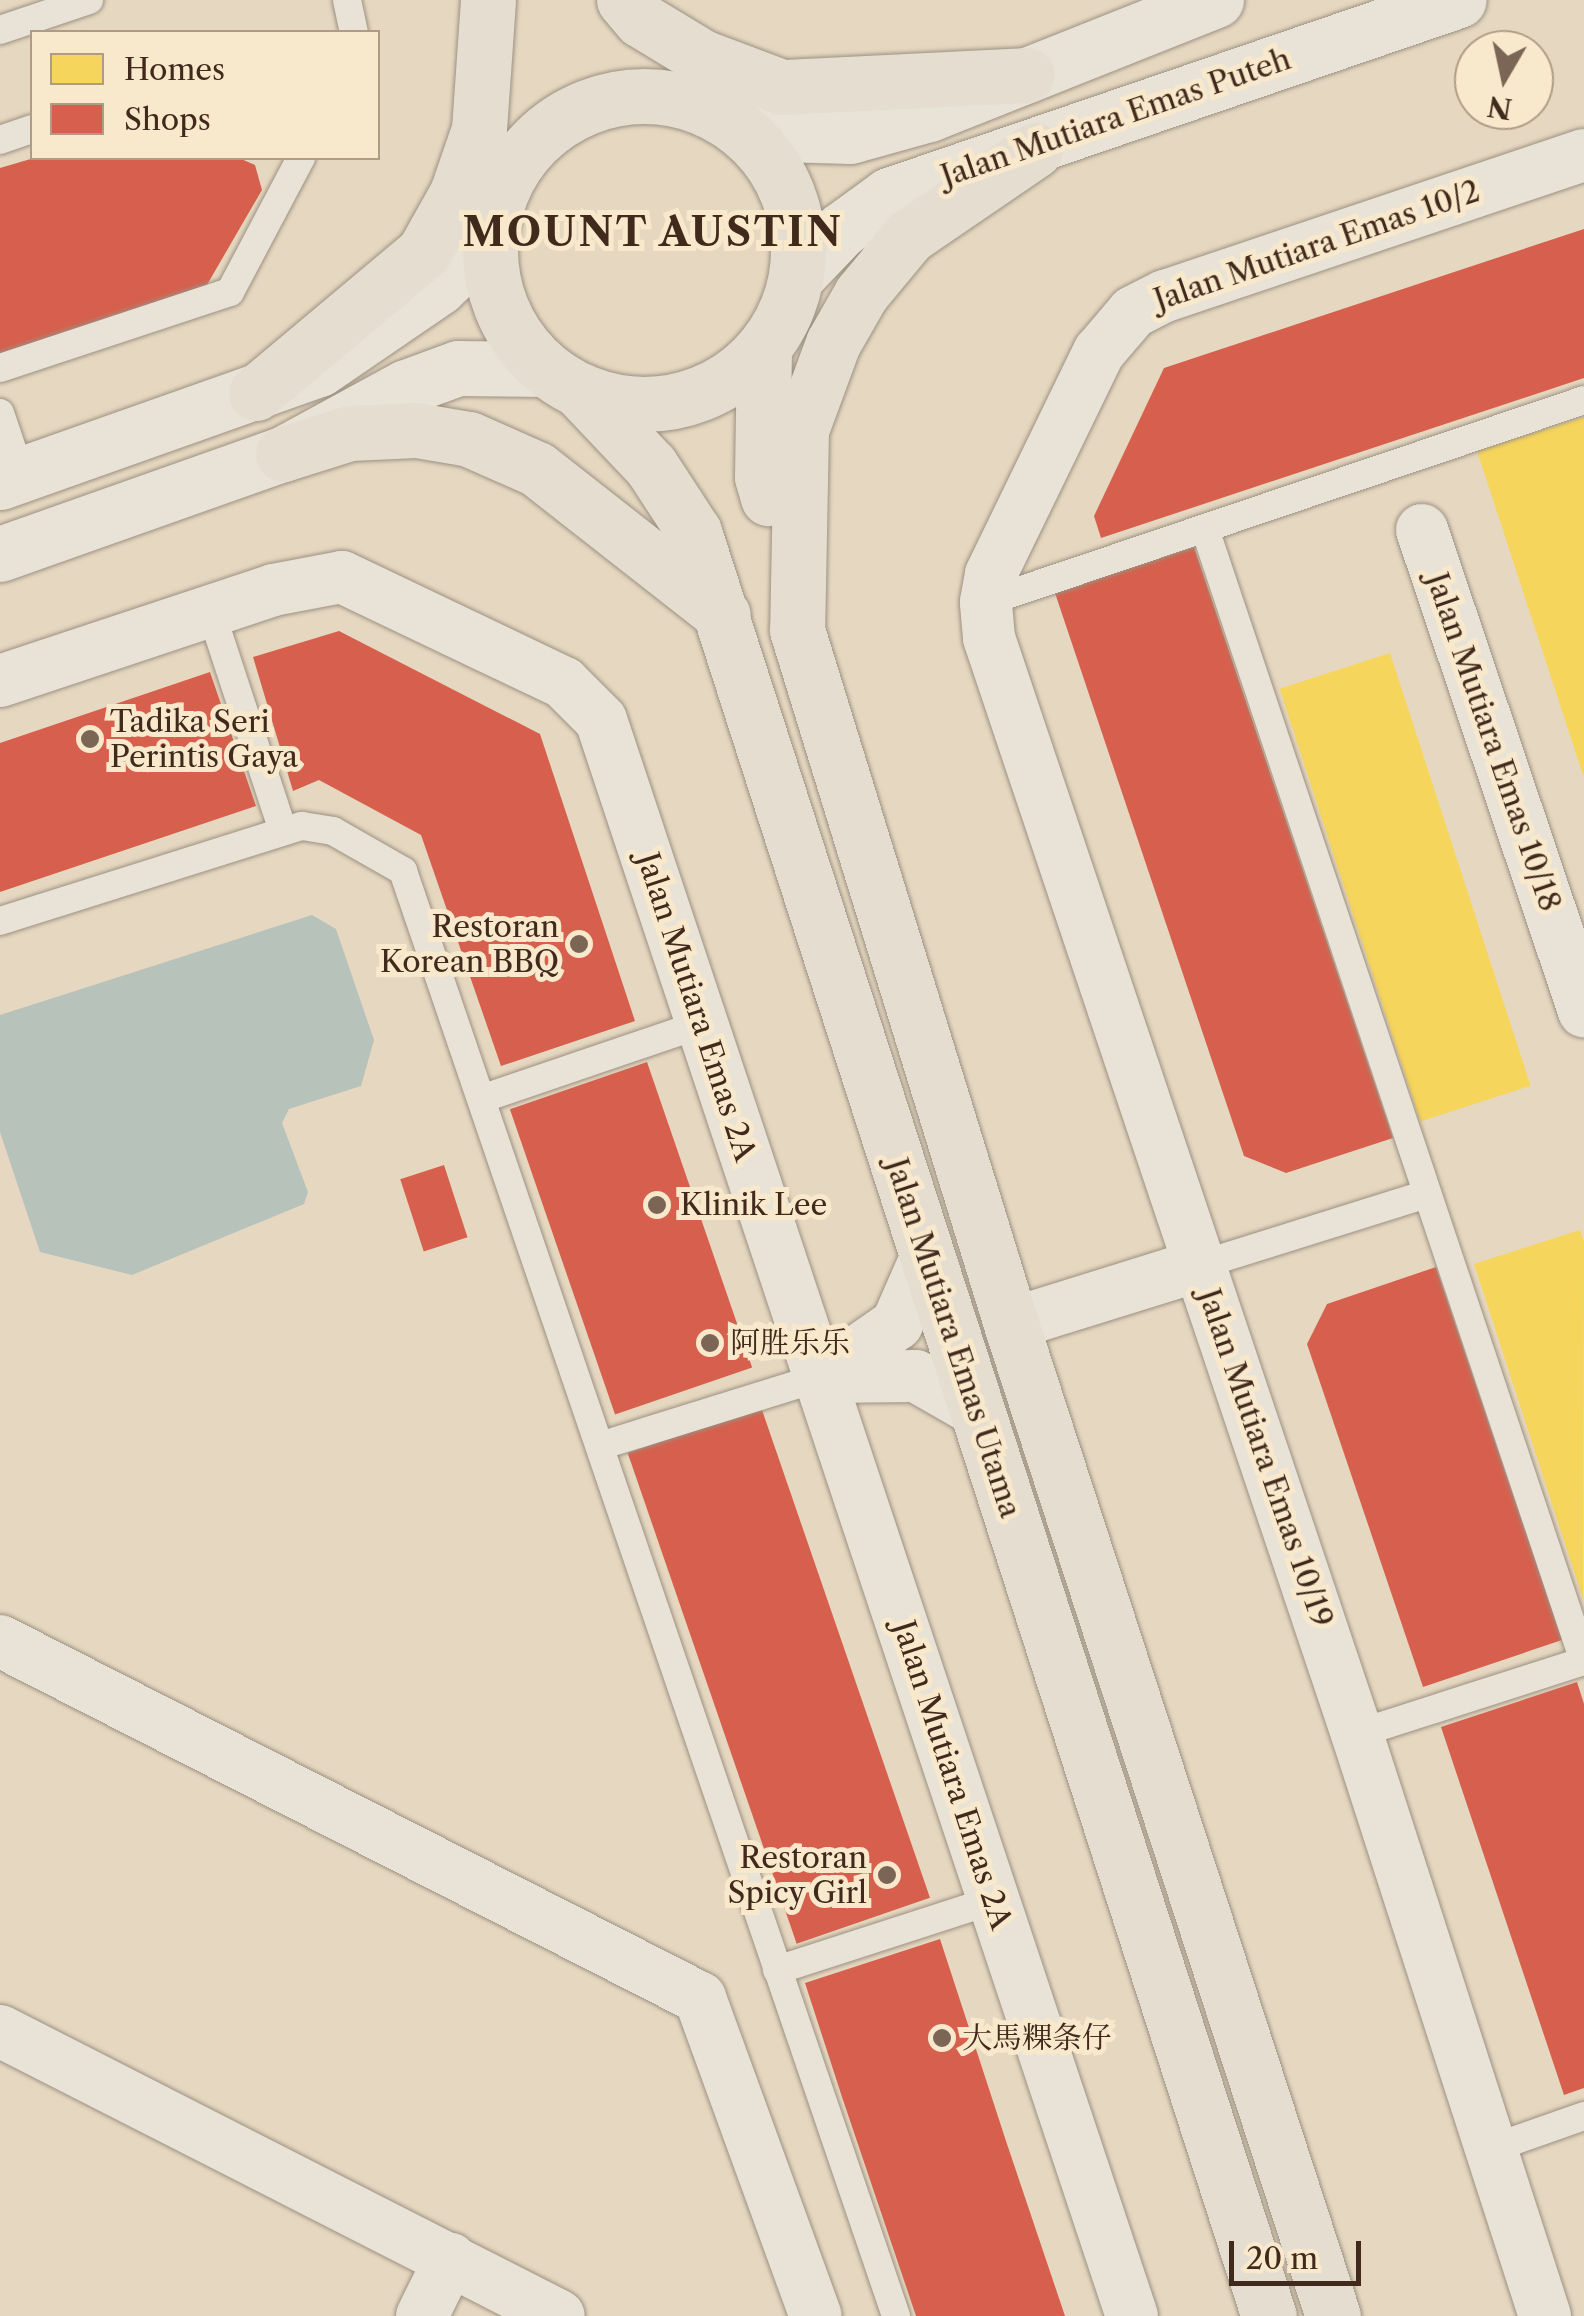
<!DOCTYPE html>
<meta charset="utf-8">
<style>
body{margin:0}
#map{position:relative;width:1584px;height:2316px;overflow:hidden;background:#e6d8c0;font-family:"Libre Caslon Text","Noto Serif SC",serif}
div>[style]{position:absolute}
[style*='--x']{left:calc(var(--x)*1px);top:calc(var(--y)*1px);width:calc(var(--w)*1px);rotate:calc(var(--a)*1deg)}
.water>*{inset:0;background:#b7c2bb}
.homes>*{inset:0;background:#f6d55c;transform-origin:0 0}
.shops>*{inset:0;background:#d6604d;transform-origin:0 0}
.roads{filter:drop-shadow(0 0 2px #9c9182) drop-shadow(0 0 2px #9c9182)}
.lane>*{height:28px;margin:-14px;padding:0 14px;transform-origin:14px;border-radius:14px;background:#e9e2d6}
.street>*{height:52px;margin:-26px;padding:0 26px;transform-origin:26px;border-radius:26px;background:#e9e2d6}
.secondary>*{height:55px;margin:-27.5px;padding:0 27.5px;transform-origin:27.5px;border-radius:27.5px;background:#e9e2d6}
.primary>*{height:55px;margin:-27.5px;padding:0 27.5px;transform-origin:27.5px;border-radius:27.5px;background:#e5ddd0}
.primary>.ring{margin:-27.5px;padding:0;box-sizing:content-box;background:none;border:55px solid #e5ddd0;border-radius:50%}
.dots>*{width:28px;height:28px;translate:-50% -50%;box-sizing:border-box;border:5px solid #f8e8cc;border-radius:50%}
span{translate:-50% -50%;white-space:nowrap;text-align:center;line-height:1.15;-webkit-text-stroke:10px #f8e8cc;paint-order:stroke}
.street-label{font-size:30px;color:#41291c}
.poi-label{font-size:30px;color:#41291c}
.left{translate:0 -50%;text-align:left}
.right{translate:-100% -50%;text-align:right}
.district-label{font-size:40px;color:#41291c;font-weight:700;letter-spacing:2.5px}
.legend{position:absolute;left:30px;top:30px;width:350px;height:130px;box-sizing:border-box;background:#f8e8cc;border:2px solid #af9c86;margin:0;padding:12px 18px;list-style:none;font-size:30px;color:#41291c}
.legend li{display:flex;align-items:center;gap:20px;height:50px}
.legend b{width:50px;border:2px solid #af9c86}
.north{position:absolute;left:1454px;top:30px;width:100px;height:100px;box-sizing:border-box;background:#f8e8cc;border:2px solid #af9c86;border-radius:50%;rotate:189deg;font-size:28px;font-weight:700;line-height:40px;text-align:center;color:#41291c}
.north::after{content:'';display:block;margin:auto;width:35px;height:45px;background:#7b6655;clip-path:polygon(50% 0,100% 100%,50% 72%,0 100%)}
.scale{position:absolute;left:1229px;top:2241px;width:132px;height:45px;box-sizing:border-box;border:5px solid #41291c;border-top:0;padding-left:12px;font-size:30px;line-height:35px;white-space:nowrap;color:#41291c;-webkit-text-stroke:8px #f8e8cc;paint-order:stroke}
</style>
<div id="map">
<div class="water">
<i style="clip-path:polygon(312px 915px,336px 929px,374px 1040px,361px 1086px,289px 1109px,282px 1123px,308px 1192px,304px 1204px,132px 1275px,40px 1252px,0 1132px,0 1015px)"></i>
</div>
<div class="homes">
<i style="clip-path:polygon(1584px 417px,1584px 775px,1583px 775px,1477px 451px)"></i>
<i style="left:1390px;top:653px;width:455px;height:116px;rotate:72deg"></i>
<i style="clip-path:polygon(1580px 1230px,1584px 1241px,1583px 1599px,1474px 1264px)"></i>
</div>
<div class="shops">
<i style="clip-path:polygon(34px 158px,239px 158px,255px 165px,262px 190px,204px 290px,0 360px,0 168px)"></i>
<i style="clip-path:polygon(1584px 229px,1584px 378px,1101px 538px,1094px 516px,1164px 368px)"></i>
<i style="clip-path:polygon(1194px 547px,1393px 1138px,1286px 1173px,1244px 1156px,1055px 593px)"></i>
<i style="clip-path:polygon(339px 631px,540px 734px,635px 1021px,501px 1066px,421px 835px,319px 780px,293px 791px,253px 657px)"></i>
<i style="clip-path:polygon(210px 672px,256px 806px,0 892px,0 743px)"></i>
<i style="left:647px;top:1062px;width:323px;height:145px;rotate:71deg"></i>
<i style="left:444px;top:1165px;width:76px;height:46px;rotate:72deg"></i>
<i style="clip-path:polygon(1436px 1267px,1562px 1640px,1423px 1687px,1307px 1344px,1327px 1304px)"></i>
<i style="left:761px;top:1407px;width:519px;height:141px;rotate:71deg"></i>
<i style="clip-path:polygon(1577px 1682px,1584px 1704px,1584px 2088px,1564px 2095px,1441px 1727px)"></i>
<i style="clip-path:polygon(940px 1939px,1007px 2144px,1065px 2316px,916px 2316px,842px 2097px,805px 1983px)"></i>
</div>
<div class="roads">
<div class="lane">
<i style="--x:347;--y:0;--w:33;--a:78"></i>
<i style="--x:0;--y:30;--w:94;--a:-18.6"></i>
<i style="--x:0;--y:140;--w:34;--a:-19"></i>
<i style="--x:0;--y:368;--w:242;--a:-18.3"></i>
<i style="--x:230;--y:292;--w:152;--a:-62.1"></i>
<i style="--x:0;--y:413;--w:65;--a:71.3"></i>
<i style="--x:1205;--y:529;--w:1194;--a:71.49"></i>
<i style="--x:1584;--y:1661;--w:238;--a:162.2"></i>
<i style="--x:986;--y:602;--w:631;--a:-18.66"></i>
<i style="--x:211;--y:612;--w:231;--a:71.8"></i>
<i style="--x:0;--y:921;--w:317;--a:-17.5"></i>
<i style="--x:302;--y:826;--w:31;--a:9"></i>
<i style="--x:333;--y:831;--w:81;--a:29.7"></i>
<i style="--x:403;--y:871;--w:1527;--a:71.16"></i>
<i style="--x:484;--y:1098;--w:229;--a:-18.8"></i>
<i style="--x:1200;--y:1265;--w:238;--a:-17.4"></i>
<i style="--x:603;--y:1445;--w:228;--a:-17.3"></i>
<i style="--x:777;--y:1970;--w:228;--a:-17.9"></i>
<i style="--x:1493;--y:2148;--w:96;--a:-19.4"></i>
</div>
<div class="street">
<i style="--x:1422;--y:530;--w:508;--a:71.39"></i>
<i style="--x:0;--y:681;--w:288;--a:-18.4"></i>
<i style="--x:273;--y:590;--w:70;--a:-10.7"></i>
<i style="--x:342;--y:577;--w:246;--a:25.5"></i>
<i style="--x:564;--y:683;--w:52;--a:45"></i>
<i style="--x:601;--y:720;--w:1682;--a:71.6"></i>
<i style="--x:1011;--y:1324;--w:198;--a:-17.3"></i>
<i style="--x:822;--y:1376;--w:91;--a:-34.7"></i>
<i style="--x:897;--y:1324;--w:72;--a:-66.3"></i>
<i style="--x:821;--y:1377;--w:95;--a:-0.6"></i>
<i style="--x:916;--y:1376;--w:70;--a:29.8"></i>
<i style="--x:0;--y:1641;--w:786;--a:27.02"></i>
<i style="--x:700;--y:1998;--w:338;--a:70"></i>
<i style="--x:0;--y:2031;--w:627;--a:27.01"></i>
<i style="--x:422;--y:2316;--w:64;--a:-63.8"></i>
<i style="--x:1545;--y:2316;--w:612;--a:-107.9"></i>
<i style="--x:1357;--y:1734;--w:1156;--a:-108.56"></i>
<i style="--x:989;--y:638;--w:36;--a:-95"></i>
<i style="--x:986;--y:602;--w:28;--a:-80"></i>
<i style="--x:991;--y:574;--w:247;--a:-64.1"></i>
<i style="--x:1099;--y:352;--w:52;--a:-49.6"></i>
<i style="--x:1133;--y:312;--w:36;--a:-27"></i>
<i style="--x:1165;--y:296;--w:442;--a:-18.6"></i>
</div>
<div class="secondary">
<i style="--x:745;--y:133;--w:105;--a:1.6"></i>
<i style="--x:850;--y:136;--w:82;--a:-15.6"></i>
<i style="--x:929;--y:114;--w:309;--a:-21.7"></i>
<i style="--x:797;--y:276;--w:64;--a:-46.3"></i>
<i style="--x:841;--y:230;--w:59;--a:-36.1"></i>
<i style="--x:889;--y:195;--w:602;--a:-18.89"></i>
<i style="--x:0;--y:482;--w:338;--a:-19.5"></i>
<i style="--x:319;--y:369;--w:145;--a:-34.3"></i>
<i style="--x:439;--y:287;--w:68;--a:-43.8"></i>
<i style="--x:0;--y:554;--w:300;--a:-19.5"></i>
<i style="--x:283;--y:454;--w:140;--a:-28.6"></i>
<i style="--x:406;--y:387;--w:55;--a:-20.1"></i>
<i style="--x:458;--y:368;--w:87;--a:0.7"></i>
</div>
<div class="primary">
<i style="--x:624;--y:0;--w:26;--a:50"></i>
<i style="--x:641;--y:20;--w:71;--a:31.2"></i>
<i style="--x:702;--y:57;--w:85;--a:20.6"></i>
<i style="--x:782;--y:87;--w:245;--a:-2.8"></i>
<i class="ring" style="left:490px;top:96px;width:253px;height:253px"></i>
<i style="--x:1035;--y:150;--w:153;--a:145.7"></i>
<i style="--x:909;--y:236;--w:75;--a:129.6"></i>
<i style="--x:861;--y:294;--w:56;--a:119.7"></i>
<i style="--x:833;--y:343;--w:93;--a:110.2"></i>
<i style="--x:801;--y:430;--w:200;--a:91.1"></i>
<i style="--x:797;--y:630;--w:726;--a:72.86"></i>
<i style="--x:1011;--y:1324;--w:1043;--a:72.02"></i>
<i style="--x:764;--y:349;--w:128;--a:90.9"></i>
<i style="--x:762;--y:477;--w:22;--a:74"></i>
<i style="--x:580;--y:391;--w:103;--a:46.6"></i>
<i style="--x:651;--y:466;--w:79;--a:56.9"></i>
<i style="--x:694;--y:532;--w:1874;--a:72.14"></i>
<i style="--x:256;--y:393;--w:219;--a:-40"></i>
<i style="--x:424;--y:252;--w:68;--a:-60.8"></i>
<i style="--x:457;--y:193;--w:68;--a:-71"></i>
<i style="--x:479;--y:129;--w:129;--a:-86"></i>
<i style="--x:283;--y:454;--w:70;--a:-17.4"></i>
<i style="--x:350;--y:433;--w:66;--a:-2.6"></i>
<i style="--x:416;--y:430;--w:54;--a:9.6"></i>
<i style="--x:469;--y:439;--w:74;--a:23.8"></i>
<i style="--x:537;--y:469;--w:236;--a:38.1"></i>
</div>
</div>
<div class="dots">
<i style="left:90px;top:739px;background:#7b6655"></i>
<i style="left:579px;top:944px;background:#7b6655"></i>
<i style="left:657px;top:1205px;background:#7b6655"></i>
<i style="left:710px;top:1343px;background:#7b6655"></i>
<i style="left:887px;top:1875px;background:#7b6655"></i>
<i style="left:942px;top:2038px;background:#7b6655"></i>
</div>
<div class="street-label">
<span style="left:1116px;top:118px;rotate:-19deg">Jalan Mutiara Emas Puteh</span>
<span style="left:1317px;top:246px;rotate:-19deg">Jalan Mutiara Emas 10/2</span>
<span style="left:1493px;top:742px;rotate:71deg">Jalan Mutiara Emas 10/18</span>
<span style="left:696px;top:1007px;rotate:72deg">Jalan Mutiara Emas 2A</span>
<span style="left:953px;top:1338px;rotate:72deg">Jalan Mutiara Emas Utama</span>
<span style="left:1265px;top:1458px;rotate:71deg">Jalan Mutiara Emas 10/19</span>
<span style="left:952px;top:1775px;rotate:72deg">Jalan Mutiara Emas 2A</span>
</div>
<div class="poi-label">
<span class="left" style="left:110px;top:739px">Tadika Seri<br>Perintis Gaya</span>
<span class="right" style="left:559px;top:944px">Restoran<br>Korean BBQ</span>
<span class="left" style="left:680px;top:1205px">Klinik Lee</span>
<span class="left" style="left:730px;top:1343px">阿胜乐乐</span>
<span class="right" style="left:867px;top:1875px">Restoran<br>Spicy Girl</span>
<span class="left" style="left:962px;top:2038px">大馬粿条仔</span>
</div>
<div class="district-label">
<span style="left:653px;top:232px">MOUNT AUSTIN</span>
</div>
<ul class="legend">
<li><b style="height:28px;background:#f6d55c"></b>Homes</li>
<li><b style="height:28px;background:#d6604d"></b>Shops</li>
</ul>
<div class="north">N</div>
<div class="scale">20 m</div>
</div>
